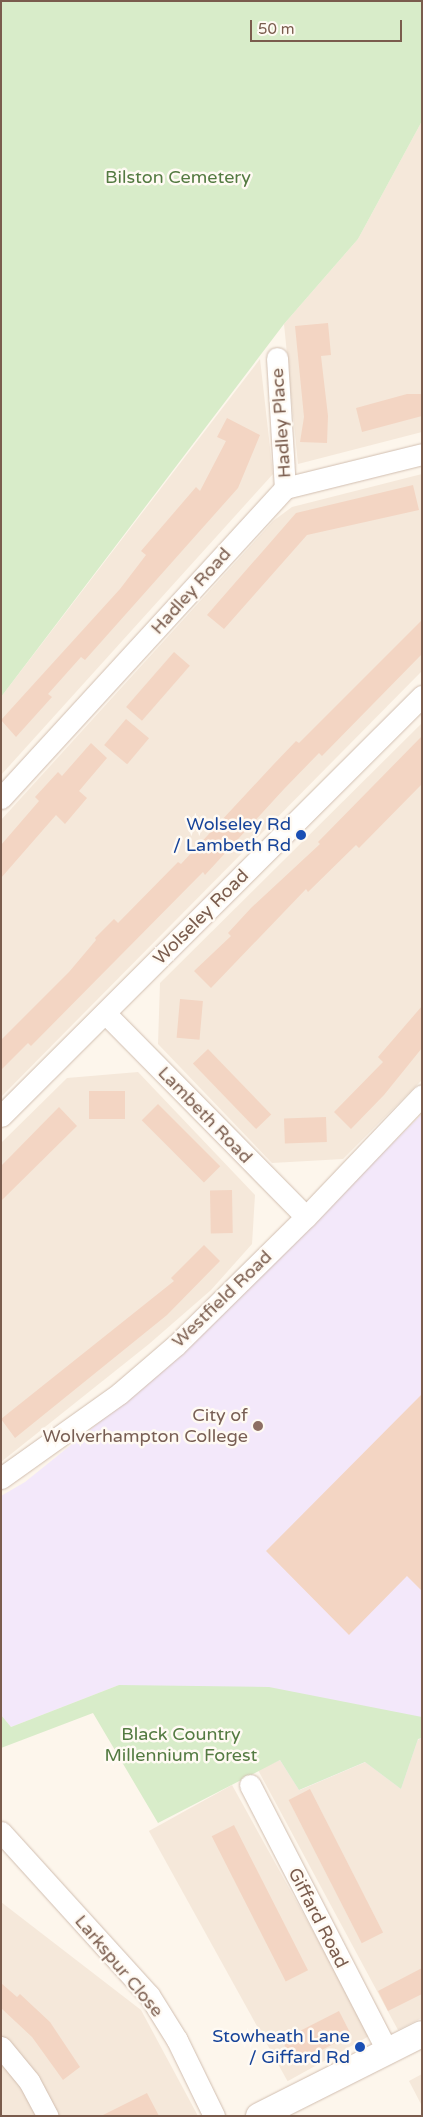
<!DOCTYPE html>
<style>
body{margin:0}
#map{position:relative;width:423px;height:2117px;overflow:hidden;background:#fdf6ec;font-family:"Varela Round",sans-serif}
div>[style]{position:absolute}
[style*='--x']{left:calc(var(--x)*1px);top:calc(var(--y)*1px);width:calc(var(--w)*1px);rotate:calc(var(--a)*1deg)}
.residential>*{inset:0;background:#f5e8da;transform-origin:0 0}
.education>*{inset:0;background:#f3e8fa}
.green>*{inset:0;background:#d8ecc9}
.building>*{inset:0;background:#f3d5c3;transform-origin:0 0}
.roads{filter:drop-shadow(0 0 1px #d1beb0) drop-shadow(0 0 1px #d1beb0)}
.minor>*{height:21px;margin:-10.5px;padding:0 10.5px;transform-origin:10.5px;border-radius:10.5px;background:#fff}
.tertiary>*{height:26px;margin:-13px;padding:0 13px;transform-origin:13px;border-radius:13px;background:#fff}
.dots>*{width:14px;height:14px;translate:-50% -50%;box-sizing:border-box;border:2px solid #fffaf3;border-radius:50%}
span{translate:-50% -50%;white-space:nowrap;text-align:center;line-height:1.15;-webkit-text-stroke:5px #fffaf3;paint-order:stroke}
.park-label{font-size:18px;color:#537a41}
.street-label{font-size:18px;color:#7a5c4d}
.transit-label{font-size:18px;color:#164399}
.right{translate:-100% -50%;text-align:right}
.education-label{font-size:18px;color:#785e54}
.frame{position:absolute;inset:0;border:2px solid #7a5c4d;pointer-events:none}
.scale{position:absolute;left:250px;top:20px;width:152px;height:22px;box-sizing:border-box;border:2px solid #7a5c4d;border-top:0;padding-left:6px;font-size:15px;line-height:18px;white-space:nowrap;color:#7a5c4d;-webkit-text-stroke:4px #fffaf3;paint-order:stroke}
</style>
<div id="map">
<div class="residential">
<i style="clip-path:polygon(422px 121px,422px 432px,298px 464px,284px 324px,358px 239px)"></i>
<i style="clip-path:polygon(260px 359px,273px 474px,1px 775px,1px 697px)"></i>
<i style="clip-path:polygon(422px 474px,422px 671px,1px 1097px,1px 820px,273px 521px,292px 507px)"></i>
<i style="clip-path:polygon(422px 723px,422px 1080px,343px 1159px,272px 1163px,158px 1044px,160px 983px)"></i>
<i style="clip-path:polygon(138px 1072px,255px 1195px,252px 1244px,211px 1290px,149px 1344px,1px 1462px,1px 1143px,67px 1078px)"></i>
<i style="clip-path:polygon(422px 1738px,422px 2018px,398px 2030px,258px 1770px,280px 1760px,300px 1790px)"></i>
<i style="left:232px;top:1785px;width:286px;height:95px;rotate:61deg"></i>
<i style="clip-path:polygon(1px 1902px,141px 2010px,198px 2116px,1px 2116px)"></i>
<i style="clip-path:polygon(422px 2074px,422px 2106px,409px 2081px)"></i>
</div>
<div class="education">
<i style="clip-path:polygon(422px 1114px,422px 1738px,418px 1739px,401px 1789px,365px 1762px,299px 1790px,280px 1760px,258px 1770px,119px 1685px,11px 1727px,1px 1715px,1px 1496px,25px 1482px,164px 1370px)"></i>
</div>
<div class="green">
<i style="clip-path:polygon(1px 1px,422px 1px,422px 121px,358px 239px,284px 324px,1px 697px)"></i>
<i style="clip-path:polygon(119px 1685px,269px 1687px,422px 1717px,422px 1738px,418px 1739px,401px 1789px,365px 1762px,299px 1790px,280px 1760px,158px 1823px,93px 1713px,1px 1748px,1px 1715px,11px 1727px)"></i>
</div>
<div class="building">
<i style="clip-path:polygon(328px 323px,331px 355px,321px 356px,328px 416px,327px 443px,300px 442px,304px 417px,295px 326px)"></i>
<i style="clip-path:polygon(407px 394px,422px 394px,422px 416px,362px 432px,356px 408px)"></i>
<i style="clip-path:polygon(227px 418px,260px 435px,238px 488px,85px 660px,81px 657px,48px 694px,52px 697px,16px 737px,1px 720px,120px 589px,146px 555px,141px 551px,196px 487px,200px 491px,226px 441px,217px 437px)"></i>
<i style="clip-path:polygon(413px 485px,419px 510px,307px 535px,224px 629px,207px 615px,296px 513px)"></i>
<i style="clip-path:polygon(422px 620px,422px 654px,322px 756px,319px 753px,284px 789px,205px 875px,203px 872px,31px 1046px,28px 1043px,1px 1070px,1px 1040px,69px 972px,96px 940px,95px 938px,114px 919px,118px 923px,178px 862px,181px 864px,273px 765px,296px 741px,299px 743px)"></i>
<i style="left:174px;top:652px;width:21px;height:73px;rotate:41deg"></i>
<i style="left:126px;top:719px;width:30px;height:34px;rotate:40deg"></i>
<i style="clip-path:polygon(422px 736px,422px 784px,359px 848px,356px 845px,308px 892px,306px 889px,211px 988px,194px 971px,231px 936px,228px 933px,251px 908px,320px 844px,318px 842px)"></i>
<i style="clip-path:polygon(91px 743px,107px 758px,79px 791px,87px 798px,65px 824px,56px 815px,1px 878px,1px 845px,39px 801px,35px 797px,58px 772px,62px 776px)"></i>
<i style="left:180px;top:999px;width:23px;height:39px;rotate:5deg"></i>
<i style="clip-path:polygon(422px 1006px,422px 1048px,384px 1095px,351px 1129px,334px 1112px,383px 1062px,378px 1057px)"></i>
<i style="left:208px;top:1049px;width:91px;height:21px;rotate:46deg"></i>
<i style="left:89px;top:1091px;width:36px;height:28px"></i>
<i style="left:158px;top:1104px;width:88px;height:23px;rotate:45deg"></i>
<i style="clip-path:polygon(59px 1107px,77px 1126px,1px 1201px,1px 1166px)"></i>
<i style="left:326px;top:1117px;width:25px;height:42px;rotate:88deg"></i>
<i style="left:232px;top:1190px;width:43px;height:22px;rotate:89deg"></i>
<i style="clip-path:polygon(204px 1245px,220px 1261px,167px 1315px,15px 1438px,1px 1419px,174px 1281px,171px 1278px)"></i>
<i style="clip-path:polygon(422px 1394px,422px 1591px,407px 1576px,349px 1635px,266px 1551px)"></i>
<i style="left:310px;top:1789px;width:161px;height:24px;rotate:63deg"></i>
<i style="left:234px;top:1825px;width:163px;height:25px;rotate:63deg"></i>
<i style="clip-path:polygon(422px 1968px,422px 1994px,388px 2011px,378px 1991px)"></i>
<i style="clip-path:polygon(1px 1983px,17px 1997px,20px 1994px,50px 2022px,80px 2067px,63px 2080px,32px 2037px,1px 2008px)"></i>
<i style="left:339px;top:2011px;width:27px;height:64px;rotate:63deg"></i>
<i style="clip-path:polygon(147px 2093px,159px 2116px,101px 2116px)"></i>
</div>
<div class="roads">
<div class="minor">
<i style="--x:277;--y:358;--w:130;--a:86.5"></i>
<i style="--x:1;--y:798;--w:420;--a:-47.5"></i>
<i style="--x:285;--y:488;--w:141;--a:-13.9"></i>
<i style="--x:105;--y:1013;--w:286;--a:45.4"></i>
<i style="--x:1;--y:1116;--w:595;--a:-44.93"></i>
<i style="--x:1;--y:1478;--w:146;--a:-35.5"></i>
<i style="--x:120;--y:1393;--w:74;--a:-40.6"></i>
<i style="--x:176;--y:1345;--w:182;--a:-44.6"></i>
<i style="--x:306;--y:1217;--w:168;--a:-46.4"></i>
<i style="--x:250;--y:1785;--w:299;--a:62.7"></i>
<i style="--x:1;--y:1832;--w:220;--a:47.8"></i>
<i style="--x:149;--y:1995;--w:53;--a:58.1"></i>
<i style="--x:177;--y:2040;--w:85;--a:64"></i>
<i style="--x:1;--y:2047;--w:44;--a:50.5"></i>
<i style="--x:29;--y:2081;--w:40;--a:62"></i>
</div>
<div class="tertiary">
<i style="--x:259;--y:2116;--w:182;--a:-26.7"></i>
</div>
</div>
<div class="dots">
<i style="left:301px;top:835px;background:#1a4fb4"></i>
<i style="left:258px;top:1426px;background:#8d6e63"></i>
<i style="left:360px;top:2047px;background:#1a4fb4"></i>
</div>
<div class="park-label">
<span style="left:178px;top:177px">Bilston Cemetery</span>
<span style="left:181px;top:1745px">Black Country<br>Millennium Forest</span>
</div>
<div class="street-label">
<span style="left:281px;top:423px;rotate:-94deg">Hadley Place</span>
<span style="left:191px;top:591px;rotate:-48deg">Hadley Road</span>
<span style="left:201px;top:917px;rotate:-45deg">Wolseley Road</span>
<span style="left:205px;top:1115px;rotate:46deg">Lambeth Road</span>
<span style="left:222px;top:1299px;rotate:-44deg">Westfield Road</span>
<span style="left:318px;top:1918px;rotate:63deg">Giffard Road</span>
<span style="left:119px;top:1966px;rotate:50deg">Larkspur Close</span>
</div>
<div class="transit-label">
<span class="right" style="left:291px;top:835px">Wolseley Rd<br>/ Lambeth Rd</span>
<span class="right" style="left:350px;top:2047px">Stowheath Lane<br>/ Giffard Rd</span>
</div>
<div class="education-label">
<span class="right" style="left:248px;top:1426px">City of<br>Wolverhampton College</span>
</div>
<div class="frame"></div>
<div class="scale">50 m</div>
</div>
